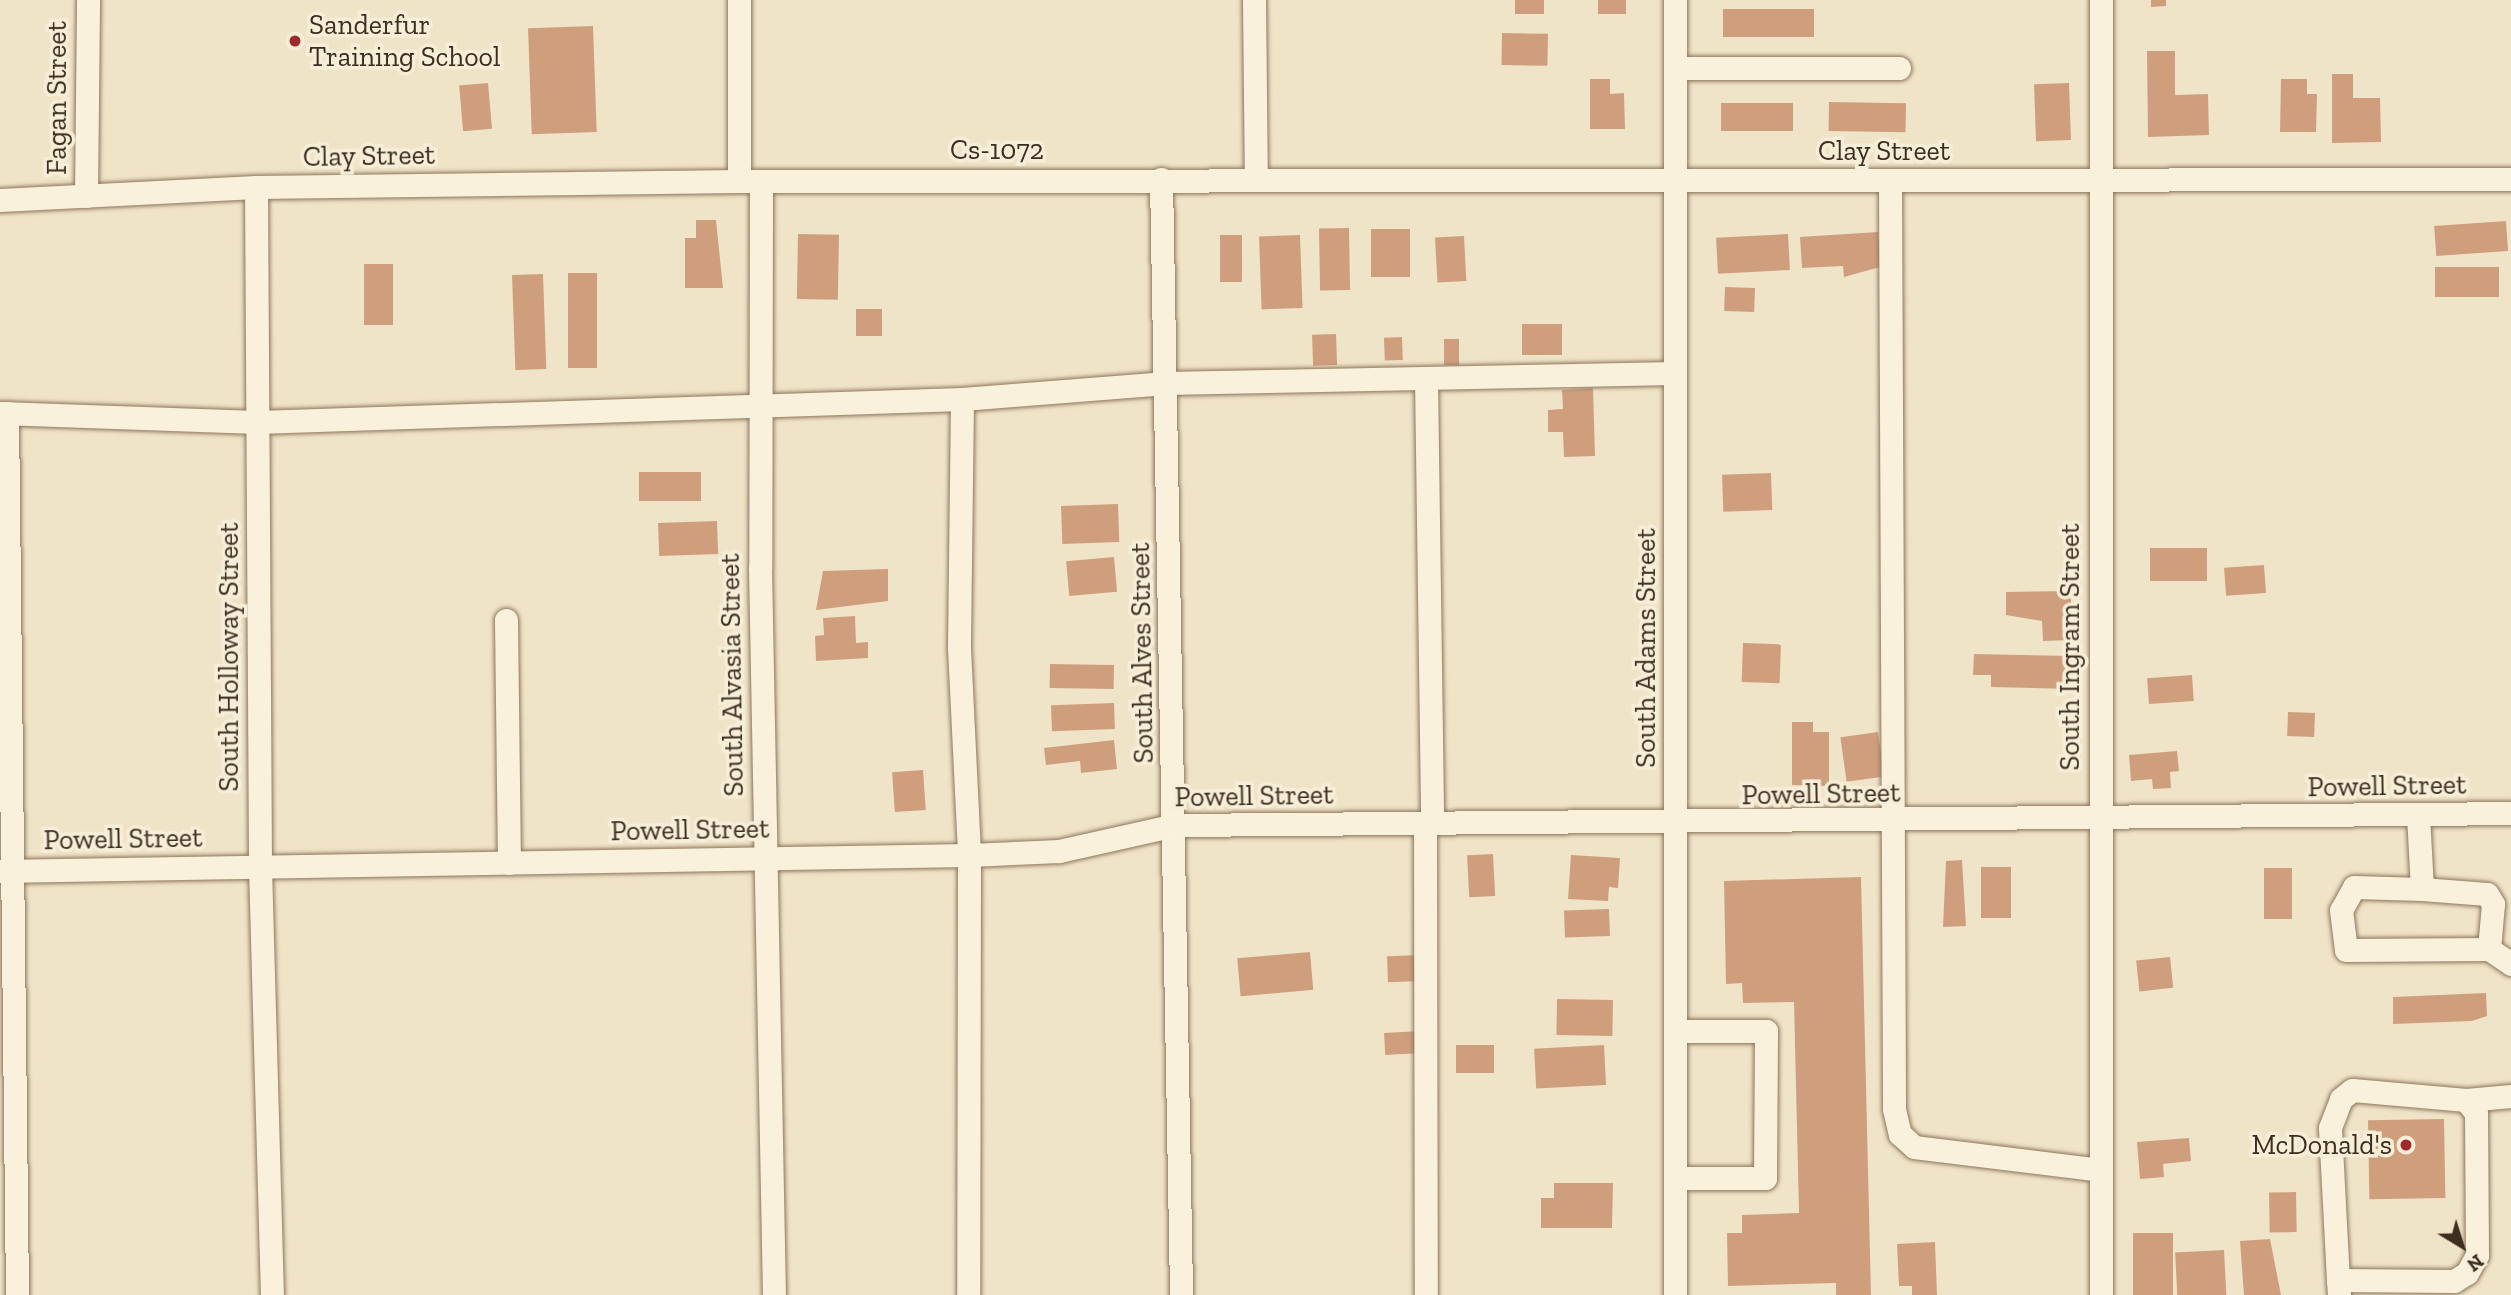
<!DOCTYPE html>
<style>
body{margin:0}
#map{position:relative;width:2511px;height:1295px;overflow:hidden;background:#f0e4c8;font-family:"Zilla Slab",serif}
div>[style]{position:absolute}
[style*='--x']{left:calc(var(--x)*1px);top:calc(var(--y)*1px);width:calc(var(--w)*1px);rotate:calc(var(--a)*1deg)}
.building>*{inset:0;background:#cf9f7d;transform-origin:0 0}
.roads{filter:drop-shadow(0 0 2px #8d765c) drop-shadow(0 0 2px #8d765c)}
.minor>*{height:23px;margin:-11.5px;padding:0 11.5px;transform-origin:11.5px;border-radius:11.5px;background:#faf1dc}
.dots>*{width:19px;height:19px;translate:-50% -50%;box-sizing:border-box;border:4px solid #f7eed8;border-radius:50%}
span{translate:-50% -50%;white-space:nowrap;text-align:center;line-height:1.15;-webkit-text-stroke:7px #f7eed8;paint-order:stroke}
.poi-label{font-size:28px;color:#3d2e20}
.left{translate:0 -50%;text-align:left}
.right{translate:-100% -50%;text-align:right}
.street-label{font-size:28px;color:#3d2e20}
.north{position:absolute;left:2427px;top:1211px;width:70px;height:70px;-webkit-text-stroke:5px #f7eed8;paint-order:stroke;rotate:142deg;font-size:19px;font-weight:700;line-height:28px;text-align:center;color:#3d2e20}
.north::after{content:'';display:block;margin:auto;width:24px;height:32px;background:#3d2e20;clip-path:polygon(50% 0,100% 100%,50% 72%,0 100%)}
</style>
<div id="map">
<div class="building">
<i style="left:1515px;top:0;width:29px;height:14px"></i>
<i style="left:1598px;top:0;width:28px;height:14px"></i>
<i style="clip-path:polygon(2151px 0,2166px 0,2166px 6px,2151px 7px)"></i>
<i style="left:1814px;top:9px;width:28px;height:91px;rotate:90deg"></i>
<i style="left:593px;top:26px;width:106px;height:65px;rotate:88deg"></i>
<i style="left:1502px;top:33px;width:46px;height:32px;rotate:1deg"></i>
<i style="clip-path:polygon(2147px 51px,2175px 51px,2175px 95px,2208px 94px,2209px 135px,2148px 137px)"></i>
<i style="clip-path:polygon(2332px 74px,2353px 74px,2353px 98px,2380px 98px,2381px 142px,2332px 143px)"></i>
<i style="clip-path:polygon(1590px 79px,1610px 79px,1610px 94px,1624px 93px,1625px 129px,1590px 129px)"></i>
<i style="clip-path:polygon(2281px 79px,2307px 79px,2307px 94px,2317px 94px,2316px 132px,2280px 132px)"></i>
<i style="left:488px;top:83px;width:46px;height:29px;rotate:85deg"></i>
<i style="left:2069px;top:83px;width:57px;height:35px;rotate:88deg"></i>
<i style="left:1829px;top:102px;width:77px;height:29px;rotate:1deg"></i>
<i style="left:1721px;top:103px;width:72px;height:28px"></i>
<i style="clip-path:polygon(696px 220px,716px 220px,723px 288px,685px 288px,685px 238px,696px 238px)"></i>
<i style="left:2506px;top:221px;width:30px;height:72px;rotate:86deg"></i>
<i style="left:1349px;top:228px;width:62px;height:30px;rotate:89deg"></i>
<i style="left:1371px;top:229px;width:39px;height:48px"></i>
<i style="clip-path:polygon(1878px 232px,1880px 267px,1844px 277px,1843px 266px,1802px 268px,1800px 237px)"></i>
<i style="left:798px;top:234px;width:41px;height:65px;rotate:1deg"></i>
<i style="left:1788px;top:234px;width:36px;height:72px;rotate:87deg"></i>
<i style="left:1220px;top:235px;width:22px;height:47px"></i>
<i style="left:1300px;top:235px;width:73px;height:41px;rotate:88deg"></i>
<i style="left:1464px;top:236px;width:45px;height:29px;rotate:87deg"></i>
<i style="left:364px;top:264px;width:29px;height:61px"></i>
<i style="left:2499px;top:267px;width:30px;height:64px;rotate:90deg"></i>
<i style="left:568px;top:273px;width:29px;height:95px"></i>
<i style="left:543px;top:274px;width:95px;height:31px;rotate:88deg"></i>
<i style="left:1725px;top:287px;width:30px;height:24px;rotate:2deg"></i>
<i style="left:856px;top:309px;width:26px;height:27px"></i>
<i style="left:1522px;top:324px;width:40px;height:31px"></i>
<i style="left:1336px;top:334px;width:31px;height:24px;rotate:88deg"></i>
<i style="left:1402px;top:337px;width:23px;height:18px;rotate:88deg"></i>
<i style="left:1444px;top:339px;width:15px;height:26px"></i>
<i style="clip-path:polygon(1593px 388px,1595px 456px,1564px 457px,1563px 432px,1548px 432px,1548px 410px,1563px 409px,1562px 390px)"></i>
<i style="left:639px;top:472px;width:62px;height:29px"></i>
<i style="left:1771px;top:473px;width:37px;height:49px;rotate:88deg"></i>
<i style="left:1118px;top:504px;width:38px;height:57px;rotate:88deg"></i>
<i style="left:717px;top:521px;width:33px;height:59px;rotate:88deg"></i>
<i style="left:2207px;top:548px;width:33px;height:57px;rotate:90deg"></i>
<i style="left:1114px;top:557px;width:35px;height:48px;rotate:85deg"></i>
<i style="left:2264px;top:565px;width:28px;height:40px;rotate:86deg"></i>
<i style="clip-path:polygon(888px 569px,888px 601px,816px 610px,823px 571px)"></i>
<i style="clip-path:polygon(2071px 591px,2071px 640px,2043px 641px,2042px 621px,2006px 615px,2006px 592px)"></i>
<i style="clip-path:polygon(855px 616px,856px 643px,868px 642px,868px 658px,816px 661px,815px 636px,824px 635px,823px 618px)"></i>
<i style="left:1743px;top:643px;width:38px;height:39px;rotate:2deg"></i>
<i style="clip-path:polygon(1974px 654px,2072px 656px,2071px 689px,1991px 687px,1991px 675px,1973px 675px)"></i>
<i style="left:1050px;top:664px;width:64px;height:24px;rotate:1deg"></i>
<i style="left:2192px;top:675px;width:26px;height:45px;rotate:86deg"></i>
<i style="left:1114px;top:703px;width:26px;height:63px;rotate:88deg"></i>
<i style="left:2288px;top:712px;width:27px;height:24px;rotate:2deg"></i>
<i style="clip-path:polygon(1792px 722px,1813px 722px,1813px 732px,1829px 732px,1829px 786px,1792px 785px)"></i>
<i style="left:1878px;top:732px;width:45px;height:38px;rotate:82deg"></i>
<i style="clip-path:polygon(1114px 740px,1117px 769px,1081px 773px,1080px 761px,1046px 765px,1044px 748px)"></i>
<i style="clip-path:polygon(2177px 751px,2179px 771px,2170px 772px,2171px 788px,2153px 789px,2152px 779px,2131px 781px,2129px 755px)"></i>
<i style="left:923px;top:770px;width:40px;height:31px;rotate:86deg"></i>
<i style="left:1493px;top:854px;width:42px;height:26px;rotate:87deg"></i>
<i style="clip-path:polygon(1571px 855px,1620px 858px,1618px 888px,1609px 887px,1608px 901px,1568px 899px)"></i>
<i style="clip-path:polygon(1962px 860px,1966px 926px,1943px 927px,1946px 861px)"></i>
<i style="left:1981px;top:867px;width:30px;height:51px"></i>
<i style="left:2264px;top:868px;width:28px;height:51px"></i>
<i style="clip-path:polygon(1861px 877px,1871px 1295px,1836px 1295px,1836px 1283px,1728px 1286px,1727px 1233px,1742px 1233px,1742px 1215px,1799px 1213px,1794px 1002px,1743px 1003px,1742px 983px,1726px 984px,1724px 881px)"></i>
<i style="left:1609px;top:909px;width:27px;height:45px;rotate:88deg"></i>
<i style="left:1310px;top:952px;width:38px;height:73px;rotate:85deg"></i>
<i style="left:1421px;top:955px;width:26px;height:34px;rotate:88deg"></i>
<i style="left:2170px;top:957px;width:31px;height:34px;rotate:84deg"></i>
<i style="clip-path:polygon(2486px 993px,2487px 1016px,2472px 1021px,2393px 1024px,2393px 997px)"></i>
<i style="left:1557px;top:999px;width:56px;height:36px;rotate:1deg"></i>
<i style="left:1421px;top:1031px;width:22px;height:37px;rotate:87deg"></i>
<i style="left:1456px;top:1045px;width:38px;height:28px"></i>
<i style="left:1604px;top:1045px;width:40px;height:70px;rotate:87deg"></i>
<i style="left:2444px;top:1119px;width:79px;height:76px;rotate:89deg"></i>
<i style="clip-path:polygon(2189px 1138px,2191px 1161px,2163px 1164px,2164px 1177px,2140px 1179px,2137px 1142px)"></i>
<i style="clip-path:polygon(1554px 1183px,1613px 1183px,1612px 1228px,1541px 1228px,1541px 1198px,1554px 1198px)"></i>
<i style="left:2296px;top:1192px;width:40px;height:27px;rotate:89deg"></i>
<i style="left:2133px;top:1233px;width:40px;height:62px"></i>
<i style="clip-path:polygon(2270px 1239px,2281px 1295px,2244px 1295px,2240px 1241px)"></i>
<i style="clip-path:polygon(1935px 1242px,1937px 1295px,1912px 1295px,1912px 1286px,1899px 1286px,1897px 1244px)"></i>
<i style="left:2224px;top:1250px;width:45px;height:49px;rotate:87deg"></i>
</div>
<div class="roads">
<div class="minor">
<i style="--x:739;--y:0;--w:181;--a:90"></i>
<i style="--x:1254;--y:0;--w:178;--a:89.4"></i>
<i style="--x:2101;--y:0;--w:1295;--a:90"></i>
<i style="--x:1675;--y:68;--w:224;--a:0"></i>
<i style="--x:1161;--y:179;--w:1116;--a:88.97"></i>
<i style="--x:1890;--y:180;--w:929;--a:89.75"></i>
<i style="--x:1894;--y:1109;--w:26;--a:77"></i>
<i style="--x:1900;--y:1134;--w:19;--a:43"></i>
<i style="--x:1914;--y:1147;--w:188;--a:7"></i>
<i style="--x:761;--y:181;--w:387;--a:90.1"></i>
<i style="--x:760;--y:568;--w:727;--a:88.9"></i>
<i style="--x:256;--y:187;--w:680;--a:89.66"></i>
<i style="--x:260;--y:867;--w:428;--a:88.4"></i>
<i style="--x:86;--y:196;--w:196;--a:-89.4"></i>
<i style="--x:0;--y:200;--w:256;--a:-2.9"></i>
<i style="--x:256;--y:187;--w:483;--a:-0.7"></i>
<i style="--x:739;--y:181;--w:1772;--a:-0.06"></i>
<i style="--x:1426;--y:378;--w:446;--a:89.2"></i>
<i style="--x:962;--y:399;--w:249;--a:90.7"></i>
<i style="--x:959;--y:648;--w:207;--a:87.2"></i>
<i style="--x:969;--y:855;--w:440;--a:90.1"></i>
<i style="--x:0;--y:413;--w:257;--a:2"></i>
<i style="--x:257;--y:422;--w:705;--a:-1.87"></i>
<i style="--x:962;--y:399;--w:205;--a:-4.5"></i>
<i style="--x:1166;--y:383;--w:509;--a:-1.13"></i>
<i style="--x:7;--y:413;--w:882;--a:89.35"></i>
<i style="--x:506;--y:620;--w:243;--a:89.3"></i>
<i style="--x:2418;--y:815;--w:74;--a:86.9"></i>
<i style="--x:2422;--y:889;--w:68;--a:-178.3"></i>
<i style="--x:2354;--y:887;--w:26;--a:119"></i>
<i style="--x:2341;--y:910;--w:40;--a:82.9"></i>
<i style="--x:2346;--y:950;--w:143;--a:-0.4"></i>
<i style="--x:2489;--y:949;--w:27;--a:34"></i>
<i style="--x:1425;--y:824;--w:471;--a:89.9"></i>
<i style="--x:0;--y:871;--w:969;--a:-0.95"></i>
<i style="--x:969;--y:855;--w:90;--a:-2.5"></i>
<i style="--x:1059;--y:851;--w:119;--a:-12.6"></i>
<i style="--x:1175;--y:825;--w:1336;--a:-0.51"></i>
<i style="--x:2422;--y:889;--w:65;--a:4.4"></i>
<i style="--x:2487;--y:894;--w:12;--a:59"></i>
<i style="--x:2493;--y:904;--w:45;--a:95.1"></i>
<i style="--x:2466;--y:1100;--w:45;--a:-5.1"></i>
<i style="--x:1675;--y:1178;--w:90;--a:0"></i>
<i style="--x:1765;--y:1178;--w:147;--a:-89.6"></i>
<i style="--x:1766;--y:1031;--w:91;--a:180"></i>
<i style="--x:2338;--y:1280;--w:116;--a:0.5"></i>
<i style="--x:2454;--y:1281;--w:15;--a:-32"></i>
<i style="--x:2467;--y:1273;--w:21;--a:-61"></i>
<i style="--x:2477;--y:1255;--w:142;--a:-90.4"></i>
<i style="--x:2476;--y:1113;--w:16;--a:-128"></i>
<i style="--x:2466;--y:1100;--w:114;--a:-175"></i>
<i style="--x:2352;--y:1090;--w:14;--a:141"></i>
<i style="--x:2341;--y:1099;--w:31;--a:111"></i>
<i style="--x:2330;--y:1128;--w:152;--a:87"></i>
<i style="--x:2338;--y:1280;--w:15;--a:86"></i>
<i style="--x:1675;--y:1295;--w:1295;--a:-90"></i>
</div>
</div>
<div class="dots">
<i style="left:295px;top:41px;background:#9e2a2b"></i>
<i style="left:2406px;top:1145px;background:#9e2a2b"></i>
</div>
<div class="poi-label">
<span class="left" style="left:309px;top:41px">Sanderfur<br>Training School</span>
<span class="right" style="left:2392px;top:1145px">McDonald's</span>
</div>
<div class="street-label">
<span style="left:57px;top:98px;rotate:-90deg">Fagan Street</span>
<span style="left:997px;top:150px">Cs-1072</span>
<span style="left:1884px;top:151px">Clay Street</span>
<span style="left:369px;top:156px;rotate:-1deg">Clay Street</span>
<span style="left:2070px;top:647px;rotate:-90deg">South Ingram Street</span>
<span style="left:1646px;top:648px;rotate:-90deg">South Adams Street</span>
<span style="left:1142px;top:653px;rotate:-91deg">South Alves Street</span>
<span style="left:229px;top:657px;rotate:-90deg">South Holloway Street</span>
<span style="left:732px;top:675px;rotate:-91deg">South Alvasia Street</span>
<span style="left:2387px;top:786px;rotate:-1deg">Powell Street</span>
<span style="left:1821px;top:794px;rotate:-1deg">Powell Street</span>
<span style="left:1254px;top:796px;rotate:-1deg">Powell Street</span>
<span style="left:690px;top:830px;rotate:-1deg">Powell Street</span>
<span style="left:123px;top:839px;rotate:-1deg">Powell Street</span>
</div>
<div class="north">N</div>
</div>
